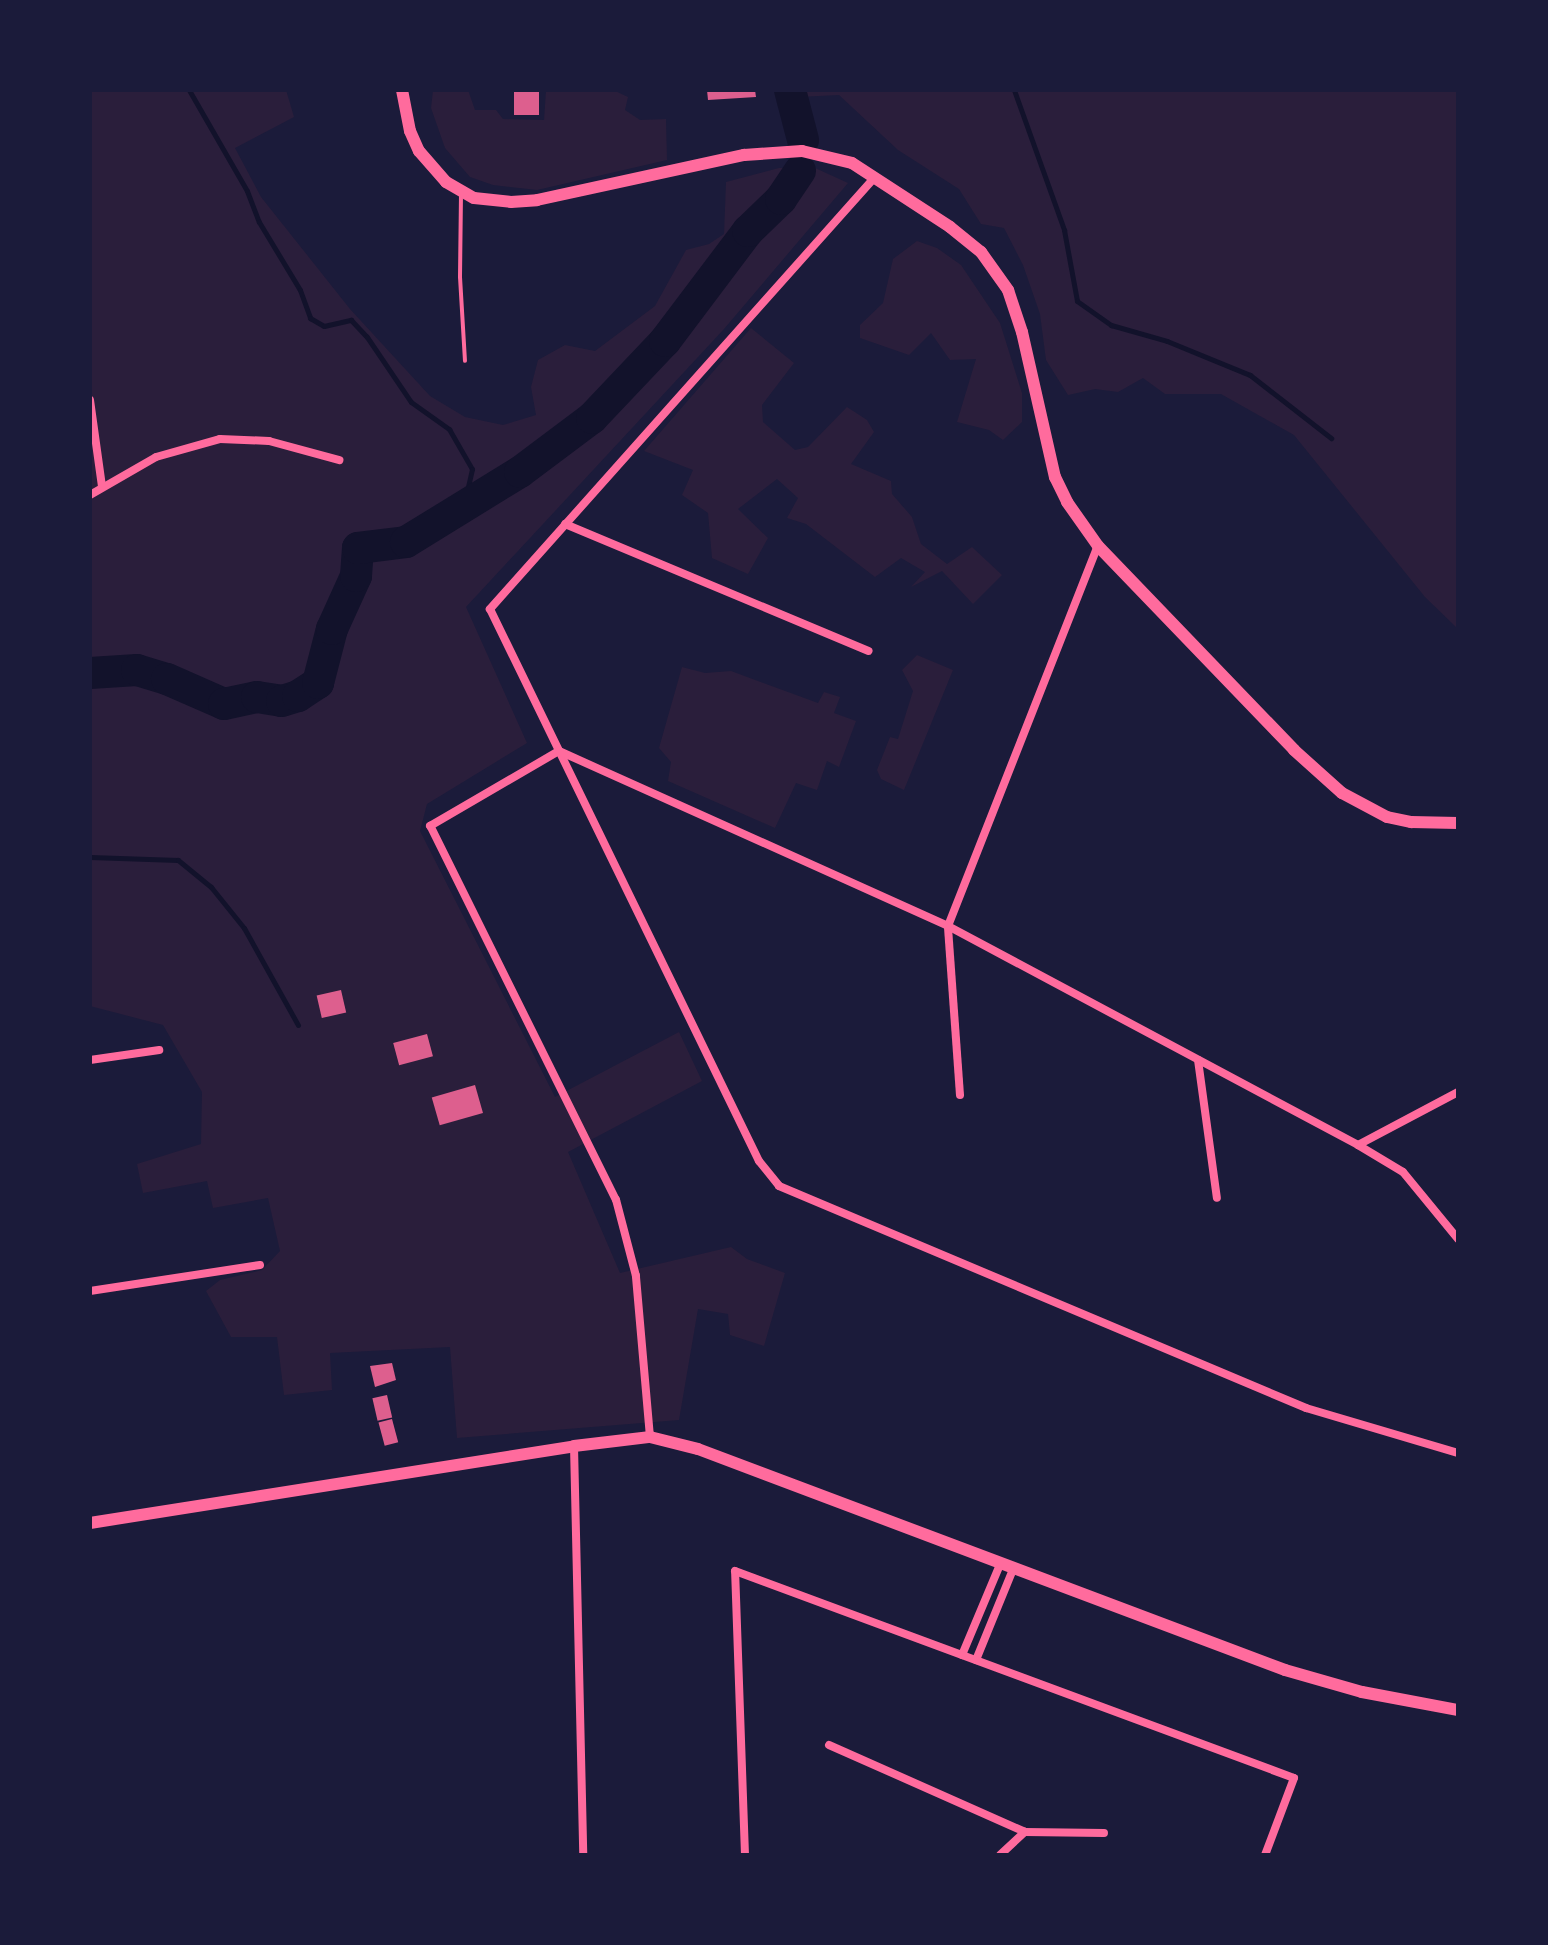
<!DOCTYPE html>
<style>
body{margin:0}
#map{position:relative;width:1548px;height:1945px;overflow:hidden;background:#1b1b3a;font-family:Commissioner,sans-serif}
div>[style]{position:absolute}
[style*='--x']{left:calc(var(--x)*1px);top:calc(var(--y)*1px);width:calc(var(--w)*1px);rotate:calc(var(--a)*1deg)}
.green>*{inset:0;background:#2a1e3b}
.stream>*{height:5px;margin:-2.5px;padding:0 2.5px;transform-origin:2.5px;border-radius:2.5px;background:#12122b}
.river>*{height:32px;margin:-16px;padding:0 16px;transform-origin:16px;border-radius:16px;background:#12122b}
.building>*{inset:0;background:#dd5f8e;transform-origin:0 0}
.service>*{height:4px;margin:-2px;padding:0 2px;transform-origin:2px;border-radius:2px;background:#ff6b9d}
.minor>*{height:8px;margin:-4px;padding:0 4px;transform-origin:4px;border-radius:4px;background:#ff6b9d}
.secondary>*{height:12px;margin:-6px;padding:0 6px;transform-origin:6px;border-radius:6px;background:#ff6b9d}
span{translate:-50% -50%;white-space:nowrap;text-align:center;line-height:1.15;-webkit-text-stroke:6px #1b1b3a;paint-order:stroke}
.frame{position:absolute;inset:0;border:92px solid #1b1b3a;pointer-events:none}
</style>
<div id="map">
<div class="green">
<i style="clip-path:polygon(90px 90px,286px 90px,294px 117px,235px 148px,261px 197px,350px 309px,430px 396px,465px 417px,503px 425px,536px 415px,531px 387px,538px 360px,565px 345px,595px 351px,655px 306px,686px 250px,709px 244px,724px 234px,726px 182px,779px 168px,813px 167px,848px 183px,724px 329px,466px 607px,527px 743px,427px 804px,420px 831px,555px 1097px,679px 1032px,702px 1081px,568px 1152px,620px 1273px,731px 1247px,747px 1259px,785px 1273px,764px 1346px,730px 1335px,728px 1314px,698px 1309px,679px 1420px,457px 1438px,450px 1347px,330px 1353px,332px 1390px,284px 1395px,277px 1337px,231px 1337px,206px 1291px,220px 1280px,262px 1270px,280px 1251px,268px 1198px,213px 1208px,207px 1181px,143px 1193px,137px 1164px,201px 1144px,202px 1092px,163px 1025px,90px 1006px)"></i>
<i style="clip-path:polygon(433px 90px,468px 90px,475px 110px,496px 110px,503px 119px,544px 120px,546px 90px,613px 90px,628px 97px,625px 110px,640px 120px,666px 119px,667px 160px,537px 190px,493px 185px,470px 177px,445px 148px,431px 108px)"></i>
<i style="clip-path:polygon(775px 90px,1458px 90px,1458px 629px,1425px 597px,1294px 435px,1221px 394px,1165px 394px,1143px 378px,1118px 392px,1095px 389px,1068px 395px,1046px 360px,1040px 314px,1023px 265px,1004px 228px,981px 224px,959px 189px,898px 150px,839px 95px,778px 98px)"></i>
<i style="clip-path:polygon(917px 241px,937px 248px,961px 265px,1000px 323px,1022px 393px,1022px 422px,1003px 440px,989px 430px,957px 422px,976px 359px,950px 360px,931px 333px,909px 355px,860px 338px,860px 325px,883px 303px,893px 259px)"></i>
<i style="clip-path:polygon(751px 328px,794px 363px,762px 405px,763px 422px,795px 450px,808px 447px,847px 407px,867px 420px,874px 432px,851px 464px,891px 481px,892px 494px,912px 517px,921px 544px,947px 564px,972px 547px,1002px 575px,973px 604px,942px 571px,911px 587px,925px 572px,901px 558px,875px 577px,806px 524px,787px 518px,798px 498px,777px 479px,738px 509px,768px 538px,748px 574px,712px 558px,708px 513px,682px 495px,693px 470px,644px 451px)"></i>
<i style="clip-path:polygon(917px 655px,953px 670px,904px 790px,881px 779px,877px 770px,890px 737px,898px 739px,913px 691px,902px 670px)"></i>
<i style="clip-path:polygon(682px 667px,705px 673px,731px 671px,818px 703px,824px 692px,840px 697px,834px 713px,856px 721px,839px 767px,827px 761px,817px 790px,796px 783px,775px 828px,668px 781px,671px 762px,659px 748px)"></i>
</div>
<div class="stream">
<i style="--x:189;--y:90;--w:116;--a:60.1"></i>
<i style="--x:247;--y:191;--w:33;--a:69"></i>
<i style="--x:259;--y:222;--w:79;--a:58.9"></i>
<i style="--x:300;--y:290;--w:30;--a:70"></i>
<i style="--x:310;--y:318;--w:16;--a:30"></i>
<i style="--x:324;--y:326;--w:28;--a:-13"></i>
<i style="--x:351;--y:320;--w:23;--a:47"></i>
<i style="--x:367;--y:337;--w:78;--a:55.9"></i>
<i style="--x:411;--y:402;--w:47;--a:35.4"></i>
<i style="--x:449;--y:429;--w:46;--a:60.1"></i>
<i style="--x:472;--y:469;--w:41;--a:102.7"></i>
<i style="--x:1014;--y:90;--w:149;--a:70.3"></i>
<i style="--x:1064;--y:230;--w:72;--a:79.6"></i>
<i style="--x:1077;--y:301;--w:42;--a:35.2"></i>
<i style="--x:1111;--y:325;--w:58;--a:15.9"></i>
<i style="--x:1167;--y:341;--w:90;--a:22.3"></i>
<i style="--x:1250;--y:375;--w:103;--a:37.9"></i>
<i style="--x:90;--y:857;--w:88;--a:2"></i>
<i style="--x:178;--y:860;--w:43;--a:39.3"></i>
<i style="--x:211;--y:887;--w:53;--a:51.2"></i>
<i style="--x:244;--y:928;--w:111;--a:60.9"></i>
</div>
<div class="river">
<i style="--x:790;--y:90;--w:52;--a:75.4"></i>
<i style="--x:90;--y:673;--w:47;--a:-3.7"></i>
<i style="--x:137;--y:670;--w:31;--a:17"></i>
<i style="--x:167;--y:679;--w:62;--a:23.7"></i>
<i style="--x:224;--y:704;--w:34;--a:-12"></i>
<i style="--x:257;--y:697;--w:25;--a:9"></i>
<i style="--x:282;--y:701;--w:17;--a:-17"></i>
<i style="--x:298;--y:696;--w:24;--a:-33"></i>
<i style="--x:318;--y:683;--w:56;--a:-75.5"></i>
<i style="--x:332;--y:629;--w:58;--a:-65.6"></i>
<i style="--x:356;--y:576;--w:28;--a:-86"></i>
<i style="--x:358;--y:548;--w:48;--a:-7.1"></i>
<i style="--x:406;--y:542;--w:134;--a:-31.6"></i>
<i style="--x:520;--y:472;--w:90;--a:-36.9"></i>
<i style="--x:592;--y:418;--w:106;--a:-46.5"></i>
<i style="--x:665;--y:341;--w:138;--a:-53"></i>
<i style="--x:748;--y:231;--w:46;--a:-44.1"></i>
<i style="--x:781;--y:199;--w:34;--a:-56"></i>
</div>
<div class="building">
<i style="left:514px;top:90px;width:25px;height:25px"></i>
<i style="clip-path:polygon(707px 90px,755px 90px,756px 97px,708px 100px)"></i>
<i style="left:341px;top:990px;width:23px;height:25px;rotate:77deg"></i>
<i style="left:427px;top:1034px;width:23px;height:35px;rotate:75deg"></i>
<i style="left:475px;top:1085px;width:29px;height:45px;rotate:74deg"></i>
<i style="clip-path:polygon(392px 1363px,396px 1380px,375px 1387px,370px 1366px)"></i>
<i style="left:387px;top:1395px;width:23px;height:15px;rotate:77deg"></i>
<i style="left:392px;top:1419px;width:24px;height:14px;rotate:75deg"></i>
</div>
<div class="service">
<i style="--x:461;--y:194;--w:83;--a:90.7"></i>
<i style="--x:460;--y:277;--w:84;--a:86.6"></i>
</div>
<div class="minor">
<i style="--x:875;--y:177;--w:579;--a:131.71"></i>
<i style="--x:490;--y:609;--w:614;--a:64.02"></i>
<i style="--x:759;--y:1161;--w:32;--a:51"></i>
<i style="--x:779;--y:1186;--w:572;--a:22.84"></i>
<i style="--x:1306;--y:1408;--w:159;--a:16.5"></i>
<i style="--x:90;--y:400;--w:88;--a:82.1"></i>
<i style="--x:90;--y:495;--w:76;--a:-29.9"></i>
<i style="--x:156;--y:457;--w:66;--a:-15.7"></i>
<i style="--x:220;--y:439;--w:49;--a:2.3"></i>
<i style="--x:269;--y:441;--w:73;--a:15.2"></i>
<i style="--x:565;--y:524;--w:329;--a:22.7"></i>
<i style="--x:90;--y:1060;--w:70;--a:-8.2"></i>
<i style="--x:1198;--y:1060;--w:139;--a:82.2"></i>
<i style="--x:960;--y:1095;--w:169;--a:-94.1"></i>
<i style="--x:948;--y:926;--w:409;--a:-68.5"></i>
<i style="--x:1358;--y:1145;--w:113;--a:-27.9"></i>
<i style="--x:90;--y:1291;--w:172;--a:-8.7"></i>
<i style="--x:650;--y:1437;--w:162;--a:-95"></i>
<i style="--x:636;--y:1276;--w:79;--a:-104.7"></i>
<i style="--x:616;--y:1200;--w:418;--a:-116.4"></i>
<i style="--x:430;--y:826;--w:149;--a:-30.2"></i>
<i style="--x:559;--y:751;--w:427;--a:24.2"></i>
<i style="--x:948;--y:926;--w:465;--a:28.1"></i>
<i style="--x:1358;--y:1145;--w:52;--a:31"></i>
<i style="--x:1403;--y:1172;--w:87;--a:50.6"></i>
<i style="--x:574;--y:1446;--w:409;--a:88.7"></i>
<i style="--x:962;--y:1655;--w:101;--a:-67.2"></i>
<i style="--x:976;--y:1660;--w:100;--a:-67.8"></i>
<i style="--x:829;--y:1745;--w:214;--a:23.9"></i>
<i style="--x:1025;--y:1832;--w:79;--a:0.7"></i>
<i style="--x:745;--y:1855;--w:284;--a:-92"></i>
<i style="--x:735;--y:1571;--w:596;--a:20.32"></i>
<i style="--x:1294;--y:1778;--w:82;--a:110.6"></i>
<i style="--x:1000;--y:1855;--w:34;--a:-43"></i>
</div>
<div class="secondary">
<i style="--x:402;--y:90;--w:42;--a:79"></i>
<i style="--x:410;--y:131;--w:22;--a:66"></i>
<i style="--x:419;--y:151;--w:41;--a:48.9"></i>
<i style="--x:446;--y:182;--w:32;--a:30"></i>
<i style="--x:474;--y:198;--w:37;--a:6"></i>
<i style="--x:511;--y:202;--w:26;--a:-4"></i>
<i style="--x:537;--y:200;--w:212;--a:-12.3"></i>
<i style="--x:744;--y:155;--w:58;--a:-3.9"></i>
<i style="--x:802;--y:151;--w:51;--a:13.5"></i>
<i style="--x:852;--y:163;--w:117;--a:33.1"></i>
<i style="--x:950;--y:227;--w:40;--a:39"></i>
<i style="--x:981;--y:252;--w:47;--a:54.6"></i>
<i style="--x:1008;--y:290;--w:44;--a:71.6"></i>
<i style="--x:1022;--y:332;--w:149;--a:77.2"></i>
<i style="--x:1055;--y:477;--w:28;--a:64"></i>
<i style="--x:1067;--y:502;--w:54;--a:54.8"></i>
<i style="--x:1098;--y:546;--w:283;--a:46.1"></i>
<i style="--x:1294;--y:750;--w:64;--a:41.9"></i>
<i style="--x:1342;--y:793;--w:51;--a:28.1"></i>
<i style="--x:1387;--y:817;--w:25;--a:12"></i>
<i style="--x:1411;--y:822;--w:47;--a:1.2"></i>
<i style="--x:90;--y:1523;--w:490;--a:-9"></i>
<i style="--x:574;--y:1446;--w:77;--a:-6.8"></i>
<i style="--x:650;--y:1437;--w:49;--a:14"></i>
<i style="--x:698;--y:1449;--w:627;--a:20.63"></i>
<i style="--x:1285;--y:1670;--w:80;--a:15.9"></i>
<i style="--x:1362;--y:1692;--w:98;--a:10.6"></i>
</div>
<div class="frame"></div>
</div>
